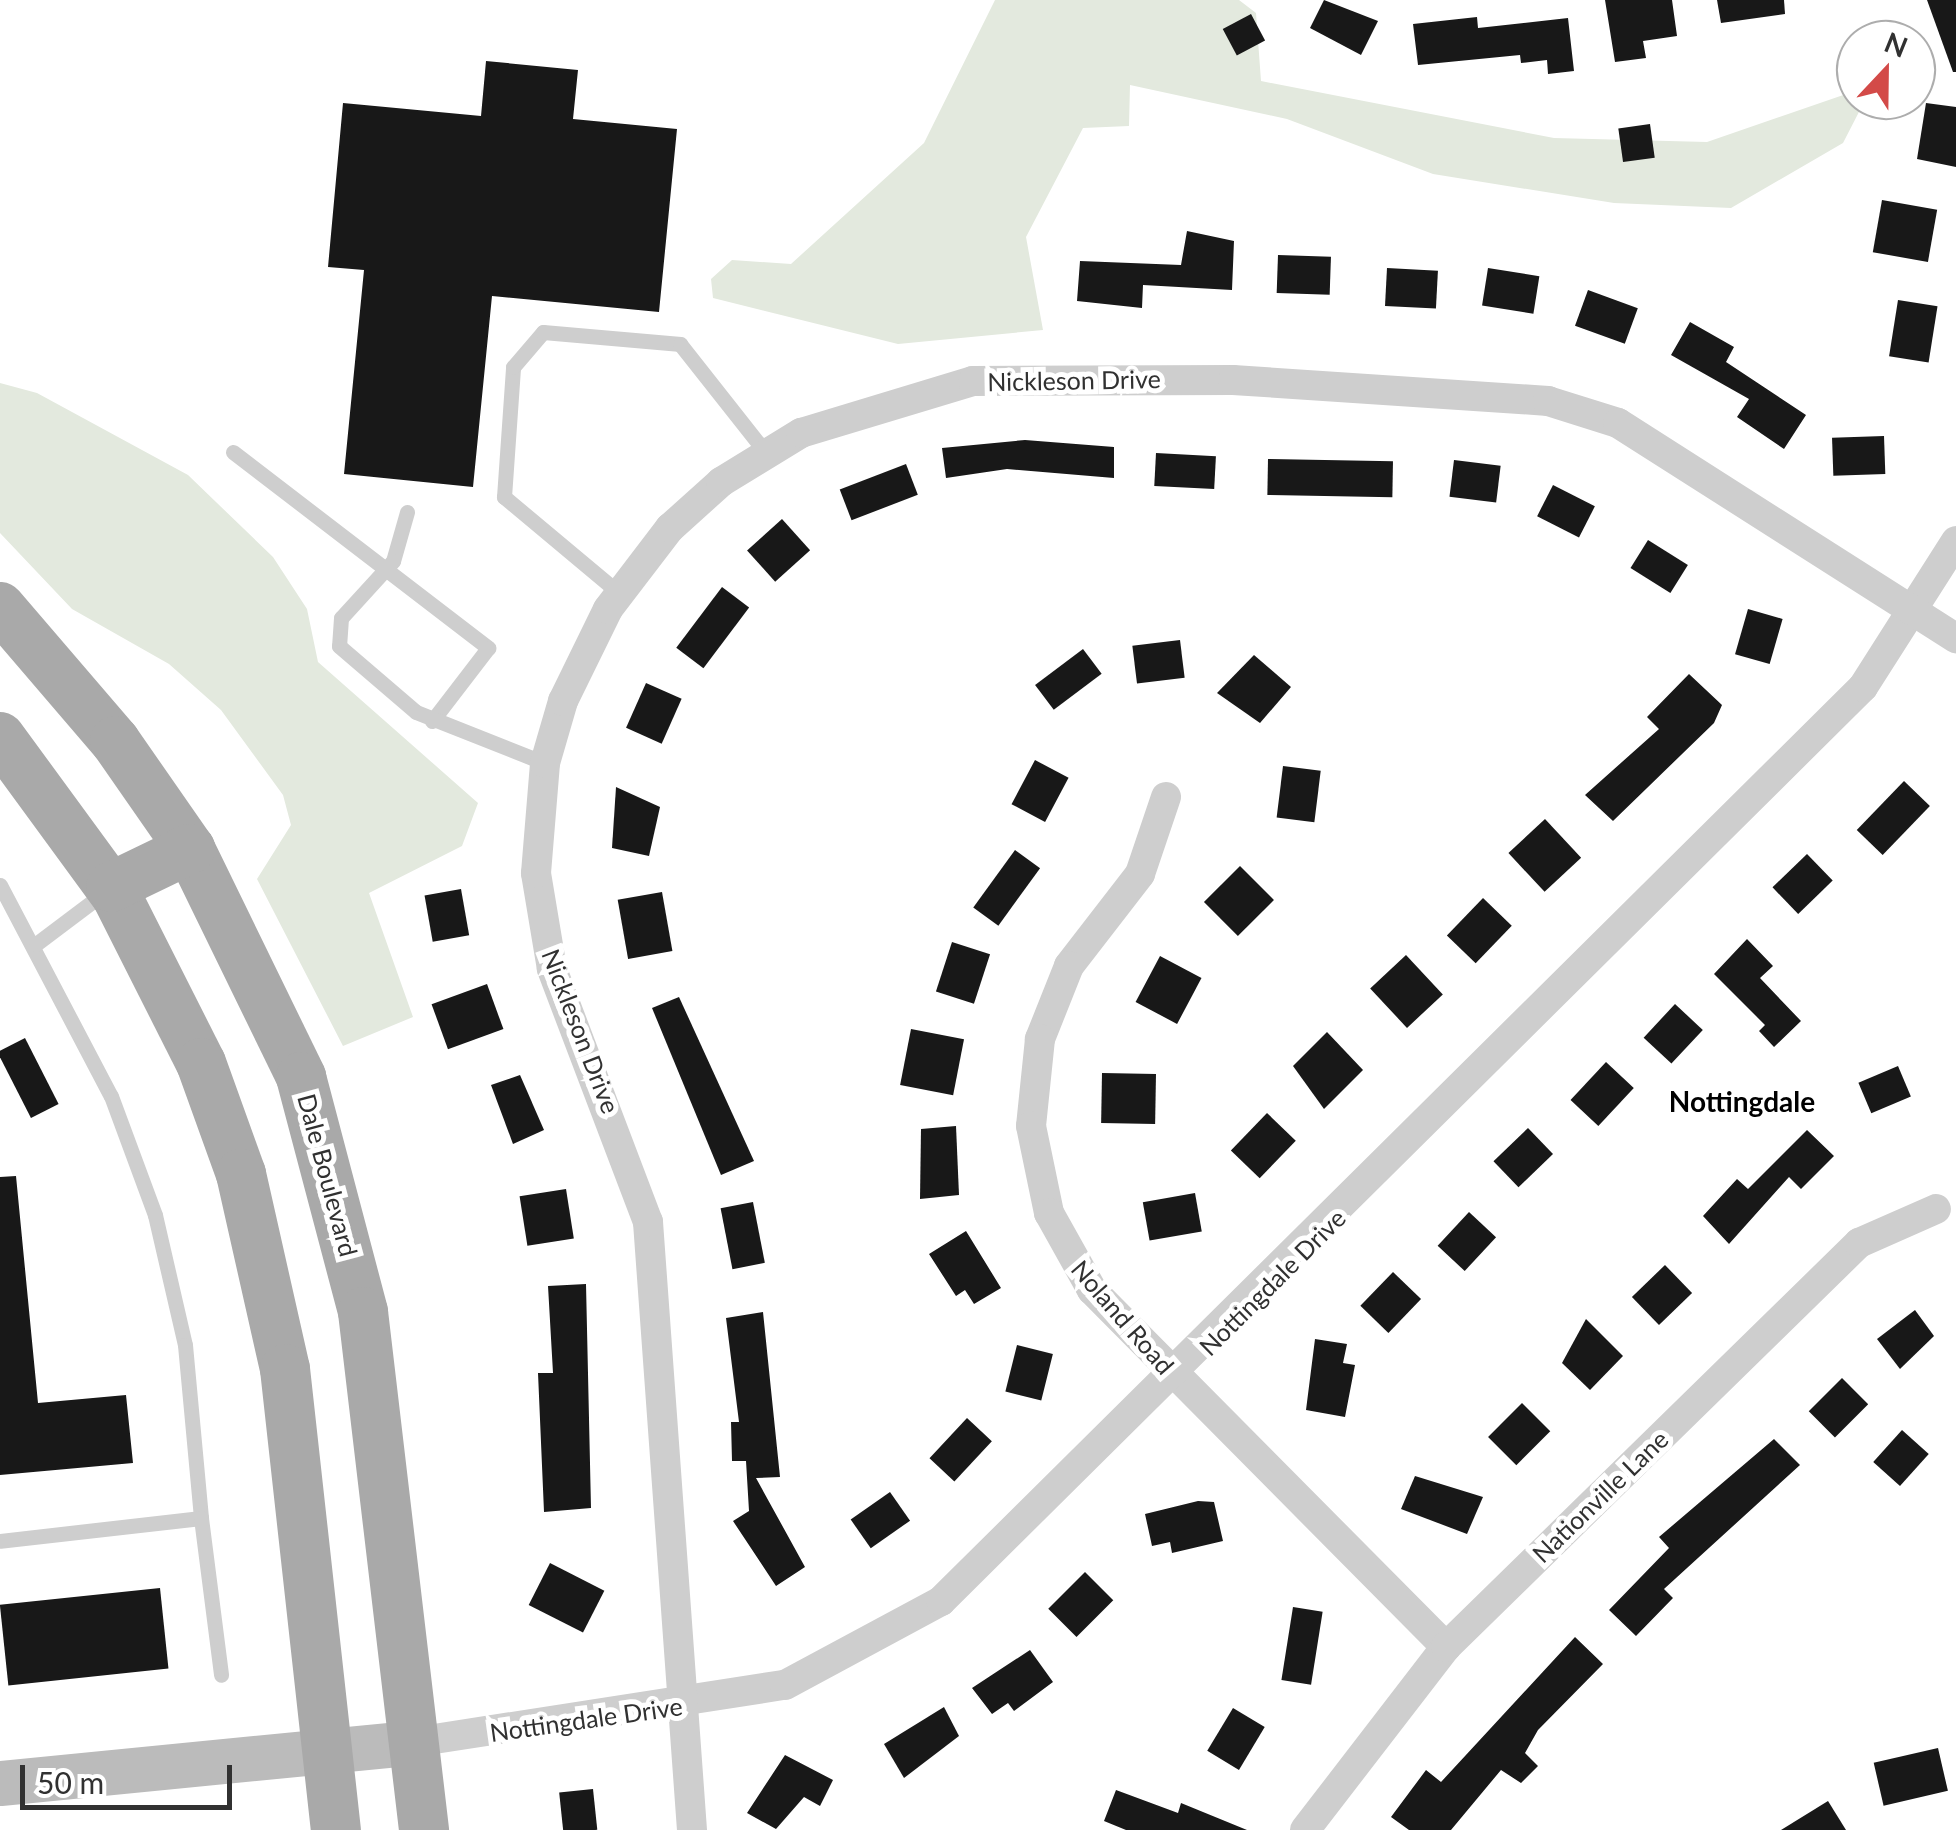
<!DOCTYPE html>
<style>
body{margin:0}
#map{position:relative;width:1956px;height:1830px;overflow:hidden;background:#fff;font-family:Lato,sans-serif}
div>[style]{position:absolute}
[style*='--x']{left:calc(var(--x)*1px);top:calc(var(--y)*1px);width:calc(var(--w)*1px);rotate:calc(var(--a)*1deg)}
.green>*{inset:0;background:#e3e9de}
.building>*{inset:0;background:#181818;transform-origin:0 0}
.lane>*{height:15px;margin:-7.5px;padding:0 7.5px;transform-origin:7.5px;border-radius:7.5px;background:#cecece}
.street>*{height:30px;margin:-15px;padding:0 15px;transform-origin:15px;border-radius:15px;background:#cecece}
.secondary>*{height:45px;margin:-22.5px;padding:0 22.5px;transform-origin:22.5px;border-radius:22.5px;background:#bbb}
.primary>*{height:50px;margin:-25px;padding:0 25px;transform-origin:25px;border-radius:25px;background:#a9a9a9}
span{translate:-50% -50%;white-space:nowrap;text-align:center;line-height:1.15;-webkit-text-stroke:10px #fff;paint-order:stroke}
.street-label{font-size:25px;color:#313131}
.neighbourhood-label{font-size:28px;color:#000;font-weight:700}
.north{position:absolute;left:1836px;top:20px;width:100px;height:100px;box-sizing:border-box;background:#fff;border:2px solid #adadad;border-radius:50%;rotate:22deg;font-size:28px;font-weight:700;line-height:40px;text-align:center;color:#313131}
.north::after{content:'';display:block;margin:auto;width:35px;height:45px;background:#d34a48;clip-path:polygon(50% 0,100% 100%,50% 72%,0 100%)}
.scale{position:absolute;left:20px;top:1765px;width:212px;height:45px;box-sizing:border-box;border:5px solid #313131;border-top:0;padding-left:12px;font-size:30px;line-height:35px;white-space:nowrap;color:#313131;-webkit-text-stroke:8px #fff;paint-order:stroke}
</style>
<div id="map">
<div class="green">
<i style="clip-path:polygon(995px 0,1239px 0,1256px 13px,1261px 81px,1554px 138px,1707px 142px,1852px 92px,1861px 108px,1843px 143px,1731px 208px,1614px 203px,1433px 174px,1287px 119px,1130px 85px,1129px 126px,1083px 128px,1026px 237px,1043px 330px,898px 344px,713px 298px,711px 279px,732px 260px,791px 264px,924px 143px)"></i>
<i style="clip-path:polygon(0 383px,37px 393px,188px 475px,273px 557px,307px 609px,318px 662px,478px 803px,462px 846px,369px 893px,413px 1017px,343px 1046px,257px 879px,291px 825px,283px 795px,221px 710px,169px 664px,72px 609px,0 533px)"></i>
</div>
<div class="building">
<i style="clip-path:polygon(1324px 0,1378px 21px,1361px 55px,1310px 28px)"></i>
<i style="clip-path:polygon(1605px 0,1672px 0,1677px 36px,1643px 41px,1646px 58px,1615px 62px)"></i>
<i style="clip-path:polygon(1717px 0,1784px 0,1785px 14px,1721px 23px)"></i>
<i style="clip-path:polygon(1927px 0,1956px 0,1956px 72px,1953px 72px)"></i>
<i style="left:1251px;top:14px;width:30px;height:32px;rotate:62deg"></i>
<i style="clip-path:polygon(1477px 17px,1478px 28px,1568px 18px,1574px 71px,1548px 74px,1547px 60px,1521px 63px,1520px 55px,1418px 65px,1413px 24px)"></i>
<i style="clip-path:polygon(486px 61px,578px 70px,573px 119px,677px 129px,659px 312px,492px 296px,473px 487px,344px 474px,364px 270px,328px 267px,343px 103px,481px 116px)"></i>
<i style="clip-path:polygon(1926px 103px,1956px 107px,1956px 167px,1917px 159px)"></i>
<i style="left:1650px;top:124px;width:34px;height:32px;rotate:82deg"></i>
<i style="left:1882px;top:200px;width:56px;height:53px;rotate:10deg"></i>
<i style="clip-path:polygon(1187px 231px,1234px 241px,1232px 290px,1143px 285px,1142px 308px,1077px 301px,1080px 261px,1181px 265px)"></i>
<i style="left:1278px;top:255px;width:53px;height:38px;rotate:2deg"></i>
<i style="left:1387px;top:268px;width:51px;height:38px;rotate:3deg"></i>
<i style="left:1488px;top:268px;width:52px;height:38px;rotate:9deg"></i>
<i style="left:1588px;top:290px;width:53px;height:38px;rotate:20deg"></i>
<i style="left:1898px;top:300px;width:40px;height:57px;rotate:9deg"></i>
<i style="clip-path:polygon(1690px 322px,1734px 347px,1726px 362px,1806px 415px,1784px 449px,1737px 417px,1749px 399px,1671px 355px)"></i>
<i style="left:1884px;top:436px;width:38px;height:52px;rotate:88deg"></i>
<i style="clip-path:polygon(1025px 440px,1114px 447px,1114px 478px,1007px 469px,946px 478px,942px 448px)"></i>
<i style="left:1156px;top:453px;width:60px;height:33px;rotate:3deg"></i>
<i style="left:1268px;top:459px;width:125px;height:36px;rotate:1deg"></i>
<i style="left:1454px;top:460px;width:47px;height:37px;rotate:7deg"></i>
<i style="left:906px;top:464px;width:33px;height:71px;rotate:69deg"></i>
<i style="left:1553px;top:485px;width:47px;height:35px;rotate:27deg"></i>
<i style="left:782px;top:519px;width:42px;height:47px;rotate:48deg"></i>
<i style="left:1648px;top:540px;width:47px;height:33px;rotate:32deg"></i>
<i style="left:722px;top:587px;width:34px;height:76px;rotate:37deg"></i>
<i style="left:1748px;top:609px;width:36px;height:47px;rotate:16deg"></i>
<i style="left:1180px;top:640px;width:38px;height:48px;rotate:83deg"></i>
<i style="left:1083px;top:649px;width:31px;height:60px;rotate:53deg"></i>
<i style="clip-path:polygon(1254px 655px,1291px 687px,1260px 723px,1217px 693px)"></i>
<i style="clip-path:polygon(1689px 674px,1722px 705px,1714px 723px,1613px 821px,1585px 795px,1659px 729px,1647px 717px)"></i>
<i style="left:646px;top:683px;width:39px;height:49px;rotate:24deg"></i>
<i style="left:1035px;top:760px;width:38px;height:50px;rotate:28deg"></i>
<i style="left:1283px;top:766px;width:38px;height:52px;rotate:7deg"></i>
<i style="left:1904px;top:781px;width:36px;height:68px;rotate:44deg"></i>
<i style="clip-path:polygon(616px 787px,660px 807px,649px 856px,612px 848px)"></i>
<i style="left:1545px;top:819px;width:53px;height:50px;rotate:47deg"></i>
<i style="left:1015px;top:850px;width:31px;height:71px;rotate:36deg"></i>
<i style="left:1807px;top:854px;width:37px;height:48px;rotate:46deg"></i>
<i style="left:1240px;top:866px;width:48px;height:51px;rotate:45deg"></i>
<i style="left:461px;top:889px;width:47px;height:37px;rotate:80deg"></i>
<i style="left:662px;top:892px;width:60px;height:45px;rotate:80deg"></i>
<i style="left:1483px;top:898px;width:40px;height:52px;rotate:44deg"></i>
<i style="clip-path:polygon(1747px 939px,1773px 966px,1760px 978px,1801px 1021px,1774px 1047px,1759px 1031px,1765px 1025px,1714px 974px)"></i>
<i style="left:952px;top:942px;width:40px;height:52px;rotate:18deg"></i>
<i style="left:1406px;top:955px;width:54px;height:49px;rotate:47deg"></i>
<i style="left:1160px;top:956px;width:47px;height:52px;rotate:28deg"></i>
<i style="left:487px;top:984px;width:48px;height:59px;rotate:70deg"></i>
<i style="clip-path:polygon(679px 997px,754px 1161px,721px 1175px,652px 1008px)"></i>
<i style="left:1675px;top:1004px;width:38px;height:46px;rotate:43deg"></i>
<i style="left:911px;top:1029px;width:54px;height:57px;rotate:11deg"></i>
<i style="clip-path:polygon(1327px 1032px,1363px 1070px,1324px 1109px,1293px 1066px)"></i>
<i style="left:25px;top:1038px;width:74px;height:31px;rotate:63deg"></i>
<i style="left:1606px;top:1062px;width:38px;height:52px;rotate:43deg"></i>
<i style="left:1898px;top:1066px;width:33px;height:43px;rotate:67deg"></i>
<i style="left:1102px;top:1073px;width:54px;height:50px;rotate:1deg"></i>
<i style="clip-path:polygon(520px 1075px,544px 1130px,513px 1144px,491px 1085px)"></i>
<i style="left:1267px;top:1113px;width:40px;height:52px;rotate:44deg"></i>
<i style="clip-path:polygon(956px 1126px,959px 1195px,920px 1199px,921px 1129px)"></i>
<i style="left:1528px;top:1128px;width:36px;height:48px;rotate:46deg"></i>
<i style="clip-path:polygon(1807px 1130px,1834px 1156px,1801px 1189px,1789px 1177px,1729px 1244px,1703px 1216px,1737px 1179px,1748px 1189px)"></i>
<i style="clip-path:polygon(16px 1176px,38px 1403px,126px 1395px,133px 1463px,0 1475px,0 1177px)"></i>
<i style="left:566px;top:1189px;width:50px;height:47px;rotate:81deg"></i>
<i style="left:1195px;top:1193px;width:39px;height:53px;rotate:80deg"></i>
<i style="left:753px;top:1202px;width:62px;height:33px;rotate:79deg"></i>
<i style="left:1469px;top:1212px;width:37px;height:46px;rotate:43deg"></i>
<i style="clip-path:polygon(966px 1231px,1001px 1288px,974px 1304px,965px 1290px,956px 1296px,929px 1254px)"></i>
<i style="left:1665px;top:1265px;width:39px;height:46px;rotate:46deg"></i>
<i style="left:1393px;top:1272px;width:39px;height:47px;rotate:44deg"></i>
<i style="clip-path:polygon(586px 1284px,591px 1508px,544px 1512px,538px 1373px,553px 1373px,548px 1286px)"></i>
<i style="clip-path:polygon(1915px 1310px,1934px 1336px,1900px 1369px,1877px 1339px)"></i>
<i style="clip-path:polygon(763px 1312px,780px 1477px,756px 1478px,805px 1567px,776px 1586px,733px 1521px,749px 1511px,746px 1461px,732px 1461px,731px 1422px,739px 1422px,726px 1318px)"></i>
<i style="clip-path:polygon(1586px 1319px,1623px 1356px,1590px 1390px,1562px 1363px)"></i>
<i style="clip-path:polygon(1315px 1339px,1347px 1344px,1343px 1363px,1355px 1365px,1345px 1417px,1306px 1410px)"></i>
<i style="left:1017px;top:1345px;width:37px;height:48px;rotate:14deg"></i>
<i style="left:1842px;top:1378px;width:37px;height:47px;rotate:45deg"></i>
<i style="left:1522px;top:1403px;width:40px;height:48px;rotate:45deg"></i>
<i style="left:967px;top:1418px;width:34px;height:55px;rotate:43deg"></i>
<i style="left:1902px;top:1430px;width:36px;height:43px;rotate:42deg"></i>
<i style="clip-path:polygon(1774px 1439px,1800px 1465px,1664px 1589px,1673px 1598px,1636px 1636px,1609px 1610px,1669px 1548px,1659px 1537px)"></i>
<i style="clip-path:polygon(1415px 1476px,1483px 1497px,1467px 1534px,1401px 1509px)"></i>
<i style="left:890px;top:1492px;width:35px;height:48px;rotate:55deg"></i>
<i style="clip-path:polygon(1198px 1501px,1214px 1502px,1223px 1541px,1172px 1553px,1170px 1542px,1152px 1546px,1145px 1514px)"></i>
<i style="left:550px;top:1563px;width:61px;height:47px;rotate:27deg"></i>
<i style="left:1085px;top:1572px;width:40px;height:52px;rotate:45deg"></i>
<i style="left:160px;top:1588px;width:81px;height:161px;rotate:84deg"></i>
<i style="left:1293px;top:1607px;width:30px;height:74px;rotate:9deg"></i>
<i style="clip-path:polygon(1575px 1637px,1603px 1664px,1538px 1730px,1525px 1753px,1538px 1766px,1521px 1783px,1501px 1770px,1451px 1830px,1409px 1830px,1391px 1817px,1426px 1770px,1441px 1782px)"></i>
<i style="clip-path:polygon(1030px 1650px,1053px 1682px,1014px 1711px,1008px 1703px,992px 1714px,972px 1688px)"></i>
<i style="clip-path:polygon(944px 1707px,959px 1736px,904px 1778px,884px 1744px)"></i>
<i style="left:1233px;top:1708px;width:37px;height:50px;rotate:31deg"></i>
<i style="left:1938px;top:1748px;width:44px;height:66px;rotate:77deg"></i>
<i style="clip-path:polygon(785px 1755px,833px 1780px,820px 1806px,804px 1797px,776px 1829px,747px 1813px)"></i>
<i style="left:593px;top:1789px;width:41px;height:34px;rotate:84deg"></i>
<i style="clip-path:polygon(1116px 1790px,1178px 1813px,1181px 1803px,1247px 1830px,1126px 1830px,1104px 1821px)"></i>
<i style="clip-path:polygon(1828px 1801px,1846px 1830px,1781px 1830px)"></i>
</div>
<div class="lane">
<i style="--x:233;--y:452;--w:322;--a:37.5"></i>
<i style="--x:488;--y:648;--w:92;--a:127.5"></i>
<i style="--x:407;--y:512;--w:51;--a:105.9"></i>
<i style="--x:393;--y:561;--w:77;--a:132.4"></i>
<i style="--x:341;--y:618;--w:28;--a:94"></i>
<i style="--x:339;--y:646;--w:101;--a:40.6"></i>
<i style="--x:416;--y:712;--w:139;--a:21.6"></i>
<i style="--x:619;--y:593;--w:150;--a:-140.1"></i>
<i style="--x:504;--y:497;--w:130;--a:-86"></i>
<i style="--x:513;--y:367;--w:46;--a:-49.4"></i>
<i style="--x:543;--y:332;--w:138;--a:5"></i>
<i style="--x:680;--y:344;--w:139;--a:51.7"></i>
<i style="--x:0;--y:885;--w:238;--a:62.3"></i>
<i style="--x:111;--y:1096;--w:127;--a:69.7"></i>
<i style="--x:155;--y:1215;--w:133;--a:77"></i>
<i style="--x:185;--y:1345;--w:174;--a:84.7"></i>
<i style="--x:201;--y:1518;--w:202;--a:173.5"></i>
<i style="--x:36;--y:944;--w:86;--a:-37"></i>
<i style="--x:201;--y:1518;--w:158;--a:82.7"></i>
</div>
<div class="street">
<i style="--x:1166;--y:797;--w:81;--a:108.7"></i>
<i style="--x:1140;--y:874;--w:116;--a:127.7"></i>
<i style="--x:1069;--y:966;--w:79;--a:111.7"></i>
<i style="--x:1040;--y:1039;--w:87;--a:95.9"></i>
<i style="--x:1031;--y:1126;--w:89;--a:78.3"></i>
<i style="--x:1049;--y:1213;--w:88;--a:60.8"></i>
<i style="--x:1092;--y:1290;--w:503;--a:45.24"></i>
<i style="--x:415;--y:1742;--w:374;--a:-8.8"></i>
<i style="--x:785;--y:1685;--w:177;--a:-28.3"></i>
<i style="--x:941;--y:1601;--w:1298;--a:-44.75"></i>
<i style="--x:1863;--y:687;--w:173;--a:-57.5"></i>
<i style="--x:692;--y:1830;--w:610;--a:-94.14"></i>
<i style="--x:648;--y:1222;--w:271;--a:-110.8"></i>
<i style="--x:552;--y:969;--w:97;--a:-99.5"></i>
<i style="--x:536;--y:873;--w:110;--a:-85.3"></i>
<i style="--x:545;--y:763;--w:65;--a:-73.8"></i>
<i style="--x:563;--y:701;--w:102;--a:-63.9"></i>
<i style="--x:608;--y:609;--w:102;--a:-52.6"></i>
<i style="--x:670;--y:528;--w:69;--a:-42"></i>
<i style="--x:721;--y:482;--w:94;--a:-31.5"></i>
<i style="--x:801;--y:433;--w:180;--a:-16.8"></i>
<i style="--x:973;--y:381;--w:260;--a:-0.2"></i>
<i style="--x:1233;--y:380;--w:316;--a:3.8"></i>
<i style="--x:1548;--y:401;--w:73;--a:17.4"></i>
<i style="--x:1618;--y:423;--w:401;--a:32.5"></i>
<i style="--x:1305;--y:1830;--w:231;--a:-52.4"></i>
<i style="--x:1446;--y:1647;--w:578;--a:-44.37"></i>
<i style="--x:1859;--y:1243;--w:84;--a:-23.8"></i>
</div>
<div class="secondary">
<i style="--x:0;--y:1783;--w:417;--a:-5.6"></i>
</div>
<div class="primary">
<i style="--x:0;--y:607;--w:177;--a:49.4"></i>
<i style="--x:115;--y:741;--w:131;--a:55.2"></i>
<i style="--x:190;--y:849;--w:254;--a:64"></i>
<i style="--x:301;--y:1077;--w:243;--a:75.2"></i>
<i style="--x:363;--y:1312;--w:522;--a:83.28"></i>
<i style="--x:0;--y:737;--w:198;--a:53.8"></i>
<i style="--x:117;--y:897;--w:186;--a:63.2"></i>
<i style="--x:201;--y:1063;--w:118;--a:70.2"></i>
<i style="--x:241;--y:1174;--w:200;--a:77.3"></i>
<i style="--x:285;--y:1369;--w:464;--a:83.7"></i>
<i style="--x:111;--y:887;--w:88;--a:-25.7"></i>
</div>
<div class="street-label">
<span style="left:1074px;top:380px;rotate:-1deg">Nickleson Drive</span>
<span style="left:581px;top:1031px;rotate:69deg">Nickleson Drive</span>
<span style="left:328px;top:1175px;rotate:75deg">Dale Boulevard</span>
<span style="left:1272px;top:1282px;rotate:-45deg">Nottingdale Drive</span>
<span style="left:1123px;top:1317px;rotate:49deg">Noland Road</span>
<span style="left:1600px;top:1496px;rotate:-44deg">Nationville Lane</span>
<span style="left:586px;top:1719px;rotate:-8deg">Nottingdale Drive</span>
</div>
<div class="neighbourhood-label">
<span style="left:1742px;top:1101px">Nottingdale</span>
</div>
<div class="north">N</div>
<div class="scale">50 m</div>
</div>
